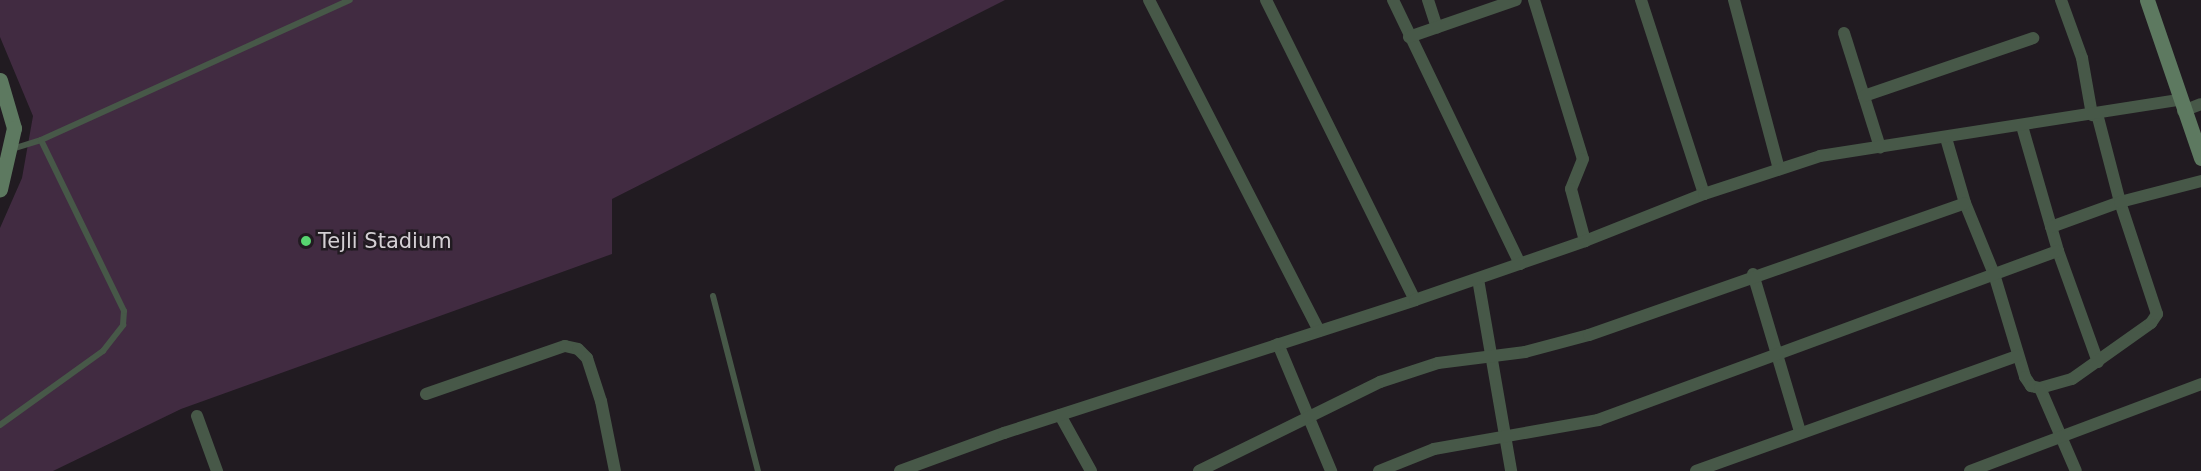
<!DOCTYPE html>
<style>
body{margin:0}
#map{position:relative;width:2201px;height:471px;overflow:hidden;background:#211b21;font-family:"DejaVu Sans",sans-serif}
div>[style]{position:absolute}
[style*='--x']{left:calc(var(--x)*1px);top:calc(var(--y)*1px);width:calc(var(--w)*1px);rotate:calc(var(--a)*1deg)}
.green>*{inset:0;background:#412b41}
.lane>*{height:6px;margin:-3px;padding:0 3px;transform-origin:3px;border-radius:3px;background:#475848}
.street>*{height:12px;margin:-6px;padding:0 6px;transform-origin:6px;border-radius:6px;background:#475848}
.secondary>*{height:15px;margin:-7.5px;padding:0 7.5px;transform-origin:7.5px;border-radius:7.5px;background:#5d7960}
.dots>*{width:16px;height:16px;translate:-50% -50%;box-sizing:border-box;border:3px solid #211b21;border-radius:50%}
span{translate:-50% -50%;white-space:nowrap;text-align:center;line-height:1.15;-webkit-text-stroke:5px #211b21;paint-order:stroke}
.poi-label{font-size:21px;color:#d4d0d4}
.left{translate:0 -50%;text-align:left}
</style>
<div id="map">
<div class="green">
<i style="clip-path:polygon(0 0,1005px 0,612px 199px,612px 254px,181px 409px,53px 471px,0 471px,0 228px,22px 178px,33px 116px,0 37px)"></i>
</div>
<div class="lane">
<i style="--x:12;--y:149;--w:30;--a:-17"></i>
<i style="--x:41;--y:140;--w:339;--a:-24.4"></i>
<i style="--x:713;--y:296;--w:181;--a:75.6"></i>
<i style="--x:0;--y:425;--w:127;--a:-35.7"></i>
<i style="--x:103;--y:351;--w:33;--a:-52"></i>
<i style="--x:123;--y:325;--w:14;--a:-86"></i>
<i style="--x:124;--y:311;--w:190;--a:-115.9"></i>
</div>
<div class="street">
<i style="--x:1149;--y:0;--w:372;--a:62.8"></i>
<i style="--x:1266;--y:0;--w:335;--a:63.6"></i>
<i style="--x:1393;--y:0;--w:293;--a:64.3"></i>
<i style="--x:1428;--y:0;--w:29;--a:72"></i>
<i style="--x:1534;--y:0;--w:166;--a:72.9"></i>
<i style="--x:1583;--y:159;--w:32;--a:112"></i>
<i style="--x:1571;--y:189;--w:54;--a:74.9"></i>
<i style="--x:1641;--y:0;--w:204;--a:72"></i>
<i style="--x:1734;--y:0;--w:175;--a:75.1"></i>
<i style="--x:2061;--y:0;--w:62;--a:70.1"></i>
<i style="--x:2082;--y:58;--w:58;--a:80"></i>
<i style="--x:1844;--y:33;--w:120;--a:72.5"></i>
<i style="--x:1409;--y:37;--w:113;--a:-19.1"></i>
<i style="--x:1864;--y:96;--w:179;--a:-18.9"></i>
<i style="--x:2183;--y:111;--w:19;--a:-21"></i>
<i style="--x:2022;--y:126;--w:130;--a:73.9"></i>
<i style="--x:2058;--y:251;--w:118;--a:70.2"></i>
<i style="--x:1946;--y:138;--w:68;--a:73.7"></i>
<i style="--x:1965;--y:203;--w:77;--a:67.8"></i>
<i style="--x:1994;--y:274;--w:108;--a:73.2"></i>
<i style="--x:2025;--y:377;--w:11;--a:56"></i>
<i style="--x:2031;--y:386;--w:9;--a:13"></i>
<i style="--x:2040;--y:388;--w:33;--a:-16"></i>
<i style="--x:2072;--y:379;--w:97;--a:-35.3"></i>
<i style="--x:2151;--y:323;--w:11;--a:-56"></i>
<i style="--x:2157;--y:314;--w:118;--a:-108.3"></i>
<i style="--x:2120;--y:202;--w:91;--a:-104.6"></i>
<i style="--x:2051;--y:227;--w:73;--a:-19.9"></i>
<i style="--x:2120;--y:202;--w:84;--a:-14.5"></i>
<i style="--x:1753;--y:274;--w:165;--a:73.4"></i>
<i style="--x:1478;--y:279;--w:195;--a:80.2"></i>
<i style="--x:1278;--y:344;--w:138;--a:67.3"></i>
<i style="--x:2040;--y:388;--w:90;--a:66.6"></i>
<i style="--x:426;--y:394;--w:147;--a:-19.1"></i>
<i style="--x:565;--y:346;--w:13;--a:13"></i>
<i style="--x:578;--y:349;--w:13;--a:45"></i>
<i style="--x:587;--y:358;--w:45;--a:72"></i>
<i style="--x:601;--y:401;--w:71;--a:78.7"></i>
<i style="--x:1060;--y:415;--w:64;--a:61"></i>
<i style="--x:197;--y:416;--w:59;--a:70"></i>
<i style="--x:900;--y:471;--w:111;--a:-20.1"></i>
<i style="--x:1004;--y:433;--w:432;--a:-17.9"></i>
<i style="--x:1415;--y:300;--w:180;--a:-19.1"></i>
<i style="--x:1585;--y:241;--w:128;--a:-21.6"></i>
<i style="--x:1704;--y:194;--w:122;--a:-18.1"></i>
<i style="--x:1820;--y:156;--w:363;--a:-8.9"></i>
<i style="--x:1199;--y:471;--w:202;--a:-26.2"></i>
<i style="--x:1380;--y:382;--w:61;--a:-18.1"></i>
<i style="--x:1438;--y:363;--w:88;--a:-7.2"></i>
<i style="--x:1525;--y:352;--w:66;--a:-14.9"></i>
<i style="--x:1589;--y:335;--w:398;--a:-19.3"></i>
<i style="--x:1379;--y:471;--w:59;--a:-21.8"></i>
<i style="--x:1434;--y:449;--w:167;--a:-10"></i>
<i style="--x:1598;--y:420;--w:490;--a:-20.2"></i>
<i style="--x:1696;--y:471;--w:342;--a:-19.7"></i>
<i style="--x:1970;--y:471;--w:247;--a:-20.6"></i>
</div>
<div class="secondary">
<i style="--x:2147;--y:0;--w:167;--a:71.1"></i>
<i style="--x:0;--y:80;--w:50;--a:73.7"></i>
<i style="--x:14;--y:128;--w:63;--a:102.9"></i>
</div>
<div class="dots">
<i style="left:306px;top:241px;background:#57d570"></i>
</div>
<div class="poi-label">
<span class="left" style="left:318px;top:241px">Tejli Stadium</span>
</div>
</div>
